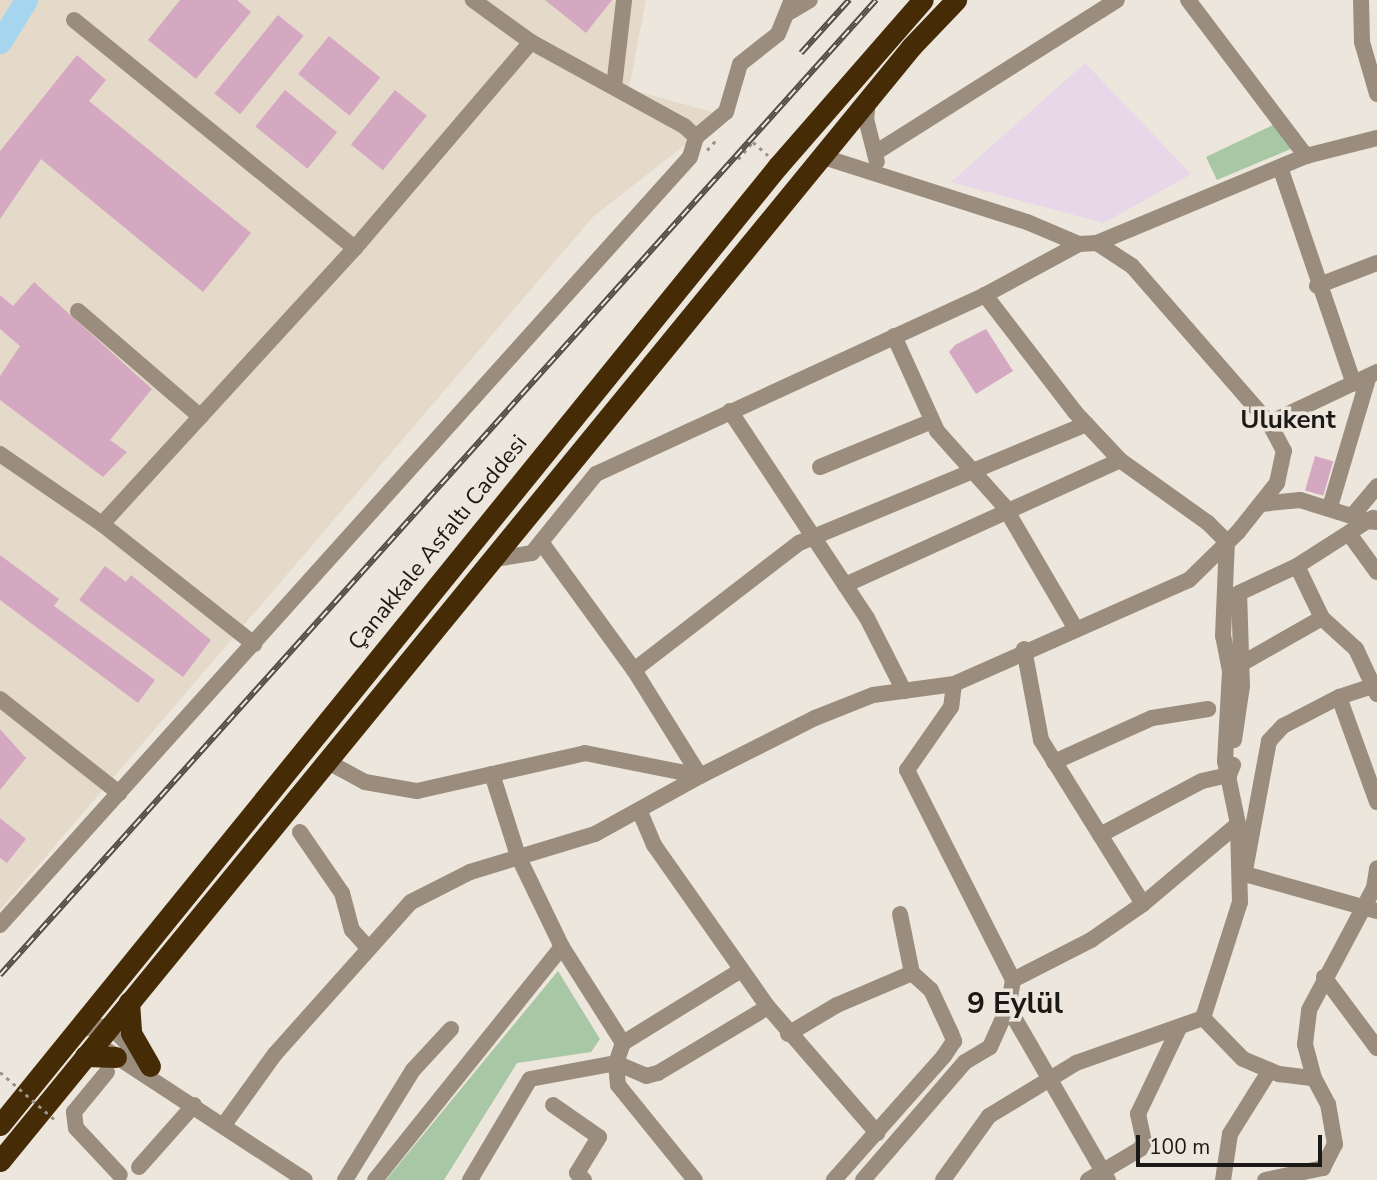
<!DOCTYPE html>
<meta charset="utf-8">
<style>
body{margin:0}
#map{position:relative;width:1377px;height:1180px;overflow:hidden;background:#ece6dc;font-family:"Nunito Sans",sans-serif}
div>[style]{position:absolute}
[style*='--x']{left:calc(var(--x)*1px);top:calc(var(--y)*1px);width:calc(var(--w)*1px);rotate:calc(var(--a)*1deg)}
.built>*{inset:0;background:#e5dac9}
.education>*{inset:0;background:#e7d7e9}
.green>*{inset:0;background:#a8c7a4}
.river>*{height:23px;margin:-11.5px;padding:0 11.5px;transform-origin:11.5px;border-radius:11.5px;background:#a5d5ef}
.building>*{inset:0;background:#d5a8c1;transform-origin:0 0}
.path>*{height:2.5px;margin-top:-1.25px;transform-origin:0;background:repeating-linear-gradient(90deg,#97938b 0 3.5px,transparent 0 8.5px)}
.minor>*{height:16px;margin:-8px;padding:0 8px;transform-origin:8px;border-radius:8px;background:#9b8d7d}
.highway>*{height:21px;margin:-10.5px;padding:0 10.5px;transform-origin:10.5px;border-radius:10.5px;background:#452b06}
.rail>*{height:6px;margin-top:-3px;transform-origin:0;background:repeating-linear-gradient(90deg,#ece6dc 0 10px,#504d47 0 20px);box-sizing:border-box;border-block:2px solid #504d47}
.path-bridge>*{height:2.5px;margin-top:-1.25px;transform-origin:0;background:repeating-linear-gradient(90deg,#97938b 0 3.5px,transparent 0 8.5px)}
span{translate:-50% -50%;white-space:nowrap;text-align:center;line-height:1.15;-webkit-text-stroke:7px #ece6dc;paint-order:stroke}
.street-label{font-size:23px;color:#1b1915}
.quarter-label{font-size:26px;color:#1b1915;font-weight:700}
.district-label{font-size:30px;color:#1b1915;font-weight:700}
.scale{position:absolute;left:1136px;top:1135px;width:186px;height:32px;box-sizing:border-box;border:4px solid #1b1915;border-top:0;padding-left:9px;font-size:21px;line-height:24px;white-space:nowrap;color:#1b1915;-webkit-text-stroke:5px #ece6dc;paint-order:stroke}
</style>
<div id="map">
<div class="built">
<i style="clip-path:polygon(0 0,646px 0,629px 89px,723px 115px,593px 217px,0 910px)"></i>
</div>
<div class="education">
<i style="clip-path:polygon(1085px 63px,1191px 174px,1104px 223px,951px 182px)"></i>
</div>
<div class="green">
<i style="clip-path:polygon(1275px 124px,1293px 148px,1217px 180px,1206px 157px)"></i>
<i style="clip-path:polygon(558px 971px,600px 1039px,591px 1052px,517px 1063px,444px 1180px,386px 1180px)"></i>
</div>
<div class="river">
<i style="--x:0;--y:42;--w:49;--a:-58.2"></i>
</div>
<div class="building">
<i style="clip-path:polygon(180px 0,237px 0,251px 12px,196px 79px,148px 40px)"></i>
<i style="clip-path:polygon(545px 0,612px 0,586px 33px)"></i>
<i style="left:278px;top:15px;width:33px;height:101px;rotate:39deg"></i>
<i style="left:329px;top:36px;width:66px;height:49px;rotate:39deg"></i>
<i style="clip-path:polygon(77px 55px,106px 80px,89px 101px,251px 233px,203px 292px,41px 159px,0 219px,0 151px)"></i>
<i style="left:285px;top:90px;width:67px;height:47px;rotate:39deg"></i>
<i style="left:395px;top:90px;width:41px;height:70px;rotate:39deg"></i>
<i style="clip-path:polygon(34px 282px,152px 389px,110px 440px,127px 452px,103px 477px,0 400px,0 376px,20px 346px,0 329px,0 295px,13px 306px)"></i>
<i style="clip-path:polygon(986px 329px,1013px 371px,976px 394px,949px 352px,955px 345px)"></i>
<i style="left:1315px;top:456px;width:19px;height:36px;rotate:16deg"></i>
<i style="clip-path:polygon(0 555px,59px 599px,54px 606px,155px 680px,138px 703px,0 600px)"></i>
<i style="clip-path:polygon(105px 566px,126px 582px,131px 575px,211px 640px,183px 677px,79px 600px)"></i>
<i style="clip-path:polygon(0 729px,26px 758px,0 790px)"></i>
<i style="clip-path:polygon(0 818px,26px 839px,7px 863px,0 858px)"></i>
</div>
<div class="path">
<i style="--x:707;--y:150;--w:15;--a:-48"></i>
<i style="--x:738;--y:159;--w:23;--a:-49"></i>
<i style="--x:753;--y:142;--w:20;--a:41"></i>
</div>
<div class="minor">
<i style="--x:1188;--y:0;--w:196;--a:52.9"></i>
<i style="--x:1361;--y:0;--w:42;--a:88.6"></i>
<i style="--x:1362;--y:42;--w:54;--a:73.9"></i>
<i style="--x:790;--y:12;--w:23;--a:-31"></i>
<i style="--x:74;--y:20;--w:362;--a:39.1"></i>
<i style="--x:614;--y:87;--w:88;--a:-83.4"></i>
<i style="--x:868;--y:101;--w:18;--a:96"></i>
<i style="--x:866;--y:119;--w:44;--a:75.7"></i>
<i style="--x:696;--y:137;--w:39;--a:-40"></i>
<i style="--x:726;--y:112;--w:50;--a:-73.7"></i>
<i style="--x:740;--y:64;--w:48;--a:-38.3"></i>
<i style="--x:778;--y:34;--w:37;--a:-68"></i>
<i style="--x:875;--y:153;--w:286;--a:-32.3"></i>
<i style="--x:1280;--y:167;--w:229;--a:71.2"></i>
<i style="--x:1097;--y:243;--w:226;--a:-22.6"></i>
<i style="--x:1306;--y:156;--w:73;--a:-14.2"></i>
<i style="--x:1317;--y:286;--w:64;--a:-21"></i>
<i style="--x:78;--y:311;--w:162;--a:40.8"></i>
<i style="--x:894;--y:336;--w:104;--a:65.6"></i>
<i style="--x:937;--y:431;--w:101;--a:48.2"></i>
<i style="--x:1004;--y:506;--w:143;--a:59.7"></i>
<i style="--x:730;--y:411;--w:248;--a:56.5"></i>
<i style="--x:867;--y:618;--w:82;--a:63.1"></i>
<i style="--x:1269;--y:423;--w:119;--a:-25.3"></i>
<i style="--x:0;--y:454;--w:124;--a:34.5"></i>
<i style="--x:102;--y:524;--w:194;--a:38.3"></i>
<i style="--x:820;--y:467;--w:121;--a:-22.3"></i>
<i style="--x:1261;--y:504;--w:39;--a:-6"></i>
<i style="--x:1300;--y:500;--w:70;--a:17.4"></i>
<i style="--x:1367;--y:521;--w:7;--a:-27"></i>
<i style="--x:1330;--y:507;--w:134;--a:-73.5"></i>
<i style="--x:1353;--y:515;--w:38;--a:-50"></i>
<i style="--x:102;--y:524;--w:374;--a:-47.5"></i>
<i style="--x:355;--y:248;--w:271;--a:-49.5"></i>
<i style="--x:1350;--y:535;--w:46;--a:53.9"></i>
<i style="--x:495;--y:559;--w:37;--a:-9"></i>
<i style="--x:532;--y:553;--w:102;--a:-51"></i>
<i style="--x:596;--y:474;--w:428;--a:-24.7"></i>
<i style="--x:985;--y:295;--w:107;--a:-28.5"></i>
<i style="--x:1297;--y:566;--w:58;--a:64.3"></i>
<i style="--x:1322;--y:618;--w:46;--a:42.4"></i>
<i style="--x:1356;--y:649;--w:50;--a:65"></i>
<i style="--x:845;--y:585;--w:302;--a:-24.4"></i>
<i style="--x:1024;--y:649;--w:93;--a:79.4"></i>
<i style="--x:1041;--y:740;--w:193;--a:58.1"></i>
<i style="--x:1241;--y:664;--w:93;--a:-29.6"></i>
<i style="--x:634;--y:670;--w:208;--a:-37.6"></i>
<i style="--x:799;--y:543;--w:311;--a:-22.5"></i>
<i style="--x:954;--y:684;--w:23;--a:97"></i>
<i style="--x:951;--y:707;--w:77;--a:124.9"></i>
<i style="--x:907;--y:770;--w:235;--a:63.2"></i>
<i style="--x:1013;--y:980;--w:27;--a:100"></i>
<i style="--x:1008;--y:1007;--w:200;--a:60"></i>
<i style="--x:1339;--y:697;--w:112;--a:70.1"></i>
<i style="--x:0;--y:699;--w:152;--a:38.3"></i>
<i style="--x:1234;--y:740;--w:55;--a:-81.6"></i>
<i style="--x:1242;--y:686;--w:93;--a:-91.8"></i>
<i style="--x:1239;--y:593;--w:64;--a:-25"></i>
<i style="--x:1297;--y:566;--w:83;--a:-32.7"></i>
<i style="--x:1367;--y:521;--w:10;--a:6"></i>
<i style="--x:328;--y:762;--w:42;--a:28.4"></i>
<i style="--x:365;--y:782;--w:53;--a:9.8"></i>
<i style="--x:417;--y:791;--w:172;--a:-12.7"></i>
<i style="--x:585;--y:753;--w:117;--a:11.3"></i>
<i style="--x:700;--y:776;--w:129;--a:-26.8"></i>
<i style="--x:815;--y:718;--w:62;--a:-21.6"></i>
<i style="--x:873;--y:695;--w:82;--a:-7.7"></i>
<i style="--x:954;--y:684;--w:257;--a:-23.9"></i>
<i style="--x:1189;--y:580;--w:69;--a:-44.4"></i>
<i style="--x:1238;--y:532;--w:63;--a:-51.5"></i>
<i style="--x:1277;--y:483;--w:33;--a:-78"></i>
<i style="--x:1284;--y:451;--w:32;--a:-118"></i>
<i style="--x:1269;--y:423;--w:208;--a:-131.1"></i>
<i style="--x:1132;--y:266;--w:42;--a:-146.7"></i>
<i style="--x:1097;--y:243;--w:18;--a:177"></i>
<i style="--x:1079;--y:244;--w:56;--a:-157.1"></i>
<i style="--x:1027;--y:222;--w:214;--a:-162.3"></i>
<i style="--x:1054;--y:762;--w:107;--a:-24.2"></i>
<i style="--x:1152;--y:718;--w:57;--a:-9.1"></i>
<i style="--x:492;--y:774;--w:86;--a:72.4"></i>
<i style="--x:518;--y:856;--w:101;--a:64.2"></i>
<i style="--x:562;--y:947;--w:114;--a:57.6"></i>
<i style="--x:623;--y:1043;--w:21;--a:109"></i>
<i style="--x:616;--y:1063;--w:22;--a:85"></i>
<i style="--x:618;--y:1085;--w:122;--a:51"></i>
<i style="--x:640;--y:812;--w:36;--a:67"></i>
<i style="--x:654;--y:845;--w:198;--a:54.9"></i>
<i style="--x:768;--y:1007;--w:167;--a:49.1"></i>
<i style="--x:300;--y:832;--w:74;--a:55.5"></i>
<i style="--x:342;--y:893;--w:38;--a:75"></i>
<i style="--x:352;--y:930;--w:24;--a:48"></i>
<i style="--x:1100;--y:835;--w:115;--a:-27.9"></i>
<i style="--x:1202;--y:781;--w:28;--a:-13"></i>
<i style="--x:1229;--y:775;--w:11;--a:-68"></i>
<i style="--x:1246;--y:865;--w:126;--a:-79.5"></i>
<i style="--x:1269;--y:741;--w:21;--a:-47"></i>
<i style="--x:1283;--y:726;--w:63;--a:-27.4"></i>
<i style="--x:1339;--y:697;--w:40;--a:-18"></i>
<i style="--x:1245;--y:874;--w:137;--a:15.7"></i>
<i style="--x:900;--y:914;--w:60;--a:78.5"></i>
<i style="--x:0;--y:925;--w:1032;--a:-48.06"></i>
<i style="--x:690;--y:157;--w:21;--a:-73"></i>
<i style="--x:696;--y:137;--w:16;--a:-137"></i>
<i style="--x:684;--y:126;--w:175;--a:-151.2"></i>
<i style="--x:531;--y:42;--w:72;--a:-144.1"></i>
<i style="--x:1324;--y:977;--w:89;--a:53.3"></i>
<i style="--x:1013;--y:980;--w:88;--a:-27.1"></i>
<i style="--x:1091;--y:940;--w:63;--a:-34.7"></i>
<i style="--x:1143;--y:904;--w:124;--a:-40.1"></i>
<i style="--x:1203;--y:1018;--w:57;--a:45.7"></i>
<i style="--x:1243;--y:1059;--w:39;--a:23"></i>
<i style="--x:1279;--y:1074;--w:35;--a:7"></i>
<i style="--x:1314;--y:1078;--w:30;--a:62"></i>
<i style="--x:1328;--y:1104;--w:41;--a:80.1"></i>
<i style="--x:1335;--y:1144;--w:27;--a:117"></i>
<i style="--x:1323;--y:1168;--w:59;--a:168.3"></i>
<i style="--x:77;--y:1029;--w:33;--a:-5"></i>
<i style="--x:110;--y:1026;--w:38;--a:45"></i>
<i style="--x:788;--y:1034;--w:57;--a:-30.6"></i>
<i style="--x:837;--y:1005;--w:82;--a:-23.1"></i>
<i style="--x:912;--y:973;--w:25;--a:42"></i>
<i style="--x:931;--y:990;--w:47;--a:65.1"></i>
<i style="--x:951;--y:1033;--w:9;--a:69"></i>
<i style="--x:954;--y:1041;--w:18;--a:124"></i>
<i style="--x:944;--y:1056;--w:166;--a:131.6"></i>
<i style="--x:623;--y:1043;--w:139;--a:-31.7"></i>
<i style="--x:108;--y:1051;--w:235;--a:33.2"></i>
<i style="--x:107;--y:1072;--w:52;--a:129.5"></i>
<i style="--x:74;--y:1112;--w:16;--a:83"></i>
<i style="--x:76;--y:1128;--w:64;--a:46.9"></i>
<i style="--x:1314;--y:1078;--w:35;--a:-105"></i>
<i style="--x:1305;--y:1044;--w:34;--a:-83"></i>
<i style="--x:1309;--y:1010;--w:138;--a:-62"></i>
<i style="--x:1374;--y:888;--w:20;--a:-81"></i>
<i style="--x:553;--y:1105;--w:56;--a:34.8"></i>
<i style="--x:599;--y:1137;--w:42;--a:121.4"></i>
<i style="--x:577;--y:1173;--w:10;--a:45"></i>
<i style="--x:223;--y:1126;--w:89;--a:-54.2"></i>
<i style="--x:275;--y:1054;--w:204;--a:-48.2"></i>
<i style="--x:411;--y:902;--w:66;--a:-27"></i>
<i style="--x:470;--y:872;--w:131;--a:-16.9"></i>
<i style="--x:595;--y:834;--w:120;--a:-28.9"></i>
<i style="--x:700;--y:776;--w:125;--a:-121.9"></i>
<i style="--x:634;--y:670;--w:158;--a:-126"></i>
<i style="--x:139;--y:1167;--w:83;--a:-48.4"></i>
<i style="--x:345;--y:1180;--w:129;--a:-58.3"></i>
<i style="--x:413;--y:1070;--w:56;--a:-47.2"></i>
<i style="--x:375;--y:1180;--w:299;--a:-51.3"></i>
<i style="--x:470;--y:1180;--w:117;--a:-59.3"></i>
<i style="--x:530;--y:1079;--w:87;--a:-10.5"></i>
<i style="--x:616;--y:1063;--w:33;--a:23"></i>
<i style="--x:646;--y:1076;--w:12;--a:-14"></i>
<i style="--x:658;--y:1073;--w:128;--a:-31"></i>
<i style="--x:863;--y:1180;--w:156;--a:-49.2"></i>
<i style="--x:965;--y:1062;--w:29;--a:-31"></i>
<i style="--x:990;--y:1047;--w:44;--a:-65.8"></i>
<i style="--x:943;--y:1180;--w:79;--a:-54.3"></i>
<i style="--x:989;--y:1116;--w:102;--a:-31.3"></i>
<i style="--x:1076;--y:1063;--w:135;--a:-19.5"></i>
<i style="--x:1203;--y:1018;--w:122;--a:-72.3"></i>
<i style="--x:1240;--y:902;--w:78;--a:-91.5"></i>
<i style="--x:1238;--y:824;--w:64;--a:-101.7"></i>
<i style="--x:1225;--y:761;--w:90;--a:-86.8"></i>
<i style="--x:1230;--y:671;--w:36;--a:-101"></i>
<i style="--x:1223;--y:636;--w:94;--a:-87.6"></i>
<i style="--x:1227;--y:542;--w:27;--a:-135"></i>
<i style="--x:1208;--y:523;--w:108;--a:-144.4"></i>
<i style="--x:1120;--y:460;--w:66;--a:-133.2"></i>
<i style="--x:1075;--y:412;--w:148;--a:-127.6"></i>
<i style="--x:1088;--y:1180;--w:61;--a:-30.8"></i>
<i style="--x:1140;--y:1149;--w:8;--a:-60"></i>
<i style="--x:1144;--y:1142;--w:29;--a:-102"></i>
<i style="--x:1138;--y:1114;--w:95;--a:-64.5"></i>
<i style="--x:1223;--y:1180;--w:47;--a:-81.3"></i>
<i style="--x:1230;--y:1134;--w:75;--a:-58"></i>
</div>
<div class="highway">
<i style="--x:129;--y:1002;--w:31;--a:86"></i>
<i style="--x:131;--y:1033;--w:38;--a:60"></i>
<i style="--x:85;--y:1056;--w:31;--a:2"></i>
<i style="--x:0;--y:1125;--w:1235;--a:-50.95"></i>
<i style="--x:778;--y:166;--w:220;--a:-48.9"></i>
<i style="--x:0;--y:1161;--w:1440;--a:-50.72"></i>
<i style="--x:912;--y:46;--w:64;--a:-46.3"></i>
</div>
<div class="rail">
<i style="--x:801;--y:53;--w:72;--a:-47.8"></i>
<i style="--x:0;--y:975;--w:1311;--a:-48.06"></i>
</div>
<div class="path-bridge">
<i style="--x:0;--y:1072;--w:72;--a:41"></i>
</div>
<div class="street-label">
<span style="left:438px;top:543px;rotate:-51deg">Çanakkale Asfaltı Caddesi</span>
</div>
<div class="quarter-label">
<span style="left:1288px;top:420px">Ulukent</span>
</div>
<div class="district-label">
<span style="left:1015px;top:1004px">9 Eylül</span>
</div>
<div class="scale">100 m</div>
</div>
